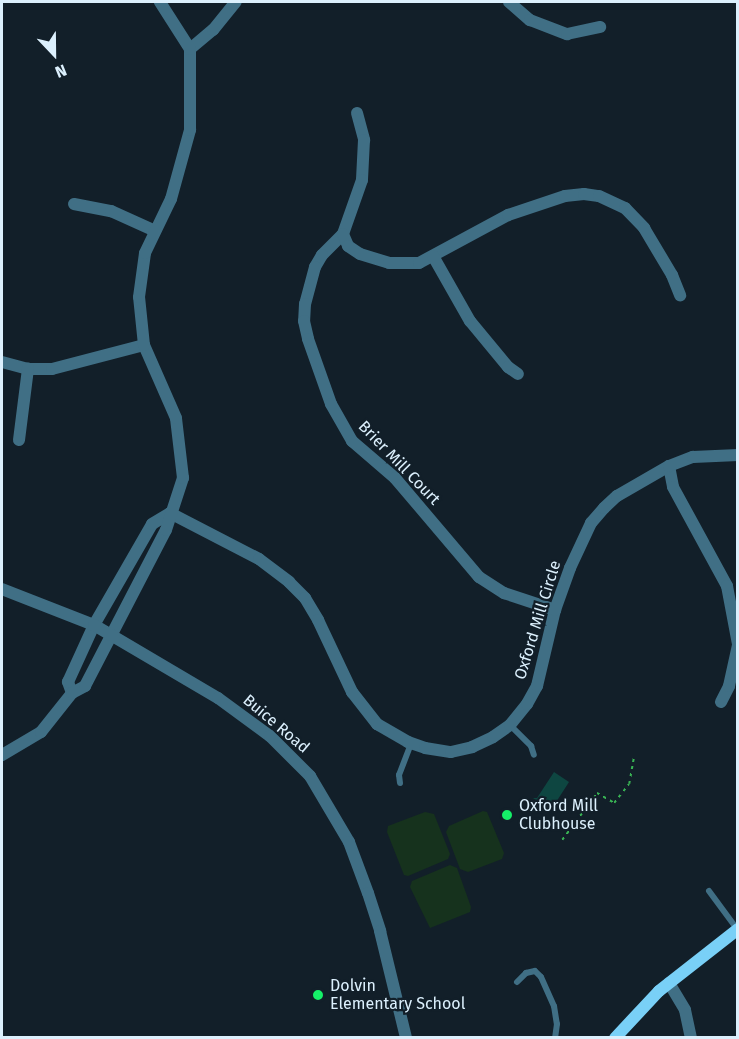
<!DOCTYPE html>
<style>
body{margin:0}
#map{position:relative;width:739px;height:1039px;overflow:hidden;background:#121f29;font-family:"Fira Sans",sans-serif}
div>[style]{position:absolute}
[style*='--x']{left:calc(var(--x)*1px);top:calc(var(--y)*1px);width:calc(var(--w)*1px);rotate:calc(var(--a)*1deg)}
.green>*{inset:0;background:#16321d}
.water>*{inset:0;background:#0e4641}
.path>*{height:1.5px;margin-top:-0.75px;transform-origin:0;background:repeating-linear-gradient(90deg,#39b454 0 3px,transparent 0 7.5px)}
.service>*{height:6px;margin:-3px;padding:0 3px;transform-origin:3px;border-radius:3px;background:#406f85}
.minor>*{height:12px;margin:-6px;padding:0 6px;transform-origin:6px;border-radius:6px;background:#406f85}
.tertiary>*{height:12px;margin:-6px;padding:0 6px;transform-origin:6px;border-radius:6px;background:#406f85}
.secondary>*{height:12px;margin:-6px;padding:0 6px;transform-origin:6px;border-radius:6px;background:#79d0f7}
.dots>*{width:16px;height:16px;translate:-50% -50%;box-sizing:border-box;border:3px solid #121f29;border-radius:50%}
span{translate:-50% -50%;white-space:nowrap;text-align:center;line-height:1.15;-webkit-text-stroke:4.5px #121f29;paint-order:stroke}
.street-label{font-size:16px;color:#dcf0fd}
.poi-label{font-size:16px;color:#dcf0fd}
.left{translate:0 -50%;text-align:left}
.frame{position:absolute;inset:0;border:3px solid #dcf0fd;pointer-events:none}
.north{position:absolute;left:24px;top:24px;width:60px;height:60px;-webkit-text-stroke:4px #121f29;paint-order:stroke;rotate:158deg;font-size:16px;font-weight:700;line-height:24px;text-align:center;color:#dcf0fd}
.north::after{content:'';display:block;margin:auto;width:21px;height:27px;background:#dcf0fd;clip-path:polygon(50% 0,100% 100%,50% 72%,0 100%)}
</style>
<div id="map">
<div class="green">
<i style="clip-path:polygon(483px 811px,487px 812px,504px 853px,502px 859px,468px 872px,460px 869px,446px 832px,449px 826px)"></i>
<i style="clip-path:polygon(425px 812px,434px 814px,450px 854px,448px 859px,408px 876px,404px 875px,387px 832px,388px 826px)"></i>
<i style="clip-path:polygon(450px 865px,457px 868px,471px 907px,470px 912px,430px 928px,410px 887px,412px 881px)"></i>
</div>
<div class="water">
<i style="clip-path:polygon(554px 772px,569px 782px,551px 810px,533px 798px,537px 798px)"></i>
</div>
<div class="path">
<i style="--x:562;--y:840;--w:59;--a:-53.3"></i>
<i style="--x:597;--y:793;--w:20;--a:30"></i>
<i style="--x:614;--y:803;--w:24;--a:-52"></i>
<i style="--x:629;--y:784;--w:27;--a:-80"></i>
</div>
<div class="service">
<i style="--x:510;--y:725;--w:30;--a:45"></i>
<i style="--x:531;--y:746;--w:9;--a:72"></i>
<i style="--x:400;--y:783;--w:8;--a:-97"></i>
<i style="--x:399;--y:775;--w:34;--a:-69"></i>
<i style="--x:709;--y:891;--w:47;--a:53.6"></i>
<i style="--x:517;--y:982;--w:13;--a:-45"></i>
<i style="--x:526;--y:973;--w:9;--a:-13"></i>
<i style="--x:535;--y:971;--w:8;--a:45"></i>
<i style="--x:541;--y:977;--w:32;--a:66"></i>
<i style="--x:554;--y:1006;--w:18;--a:81"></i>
<i style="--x:557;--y:1024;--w:14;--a:98"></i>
</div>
<div class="minor">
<i style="--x:509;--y:2;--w:28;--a:41"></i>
<i style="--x:530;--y:20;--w:40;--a:21"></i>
<i style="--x:567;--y:34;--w:34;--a:-12"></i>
<i style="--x:190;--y:49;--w:30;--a:-40"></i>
<i style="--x:213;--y:30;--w:36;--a:-51"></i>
<i style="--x:357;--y:113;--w:28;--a:75"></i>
<i style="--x:364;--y:140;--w:40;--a:92.9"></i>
<i style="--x:362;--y:180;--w:57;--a:109.4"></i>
<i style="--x:343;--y:234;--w:30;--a:135"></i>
<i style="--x:322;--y:255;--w:14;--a:120"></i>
<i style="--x:315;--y:267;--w:38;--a:105"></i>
<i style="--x:305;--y:304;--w:17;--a:93"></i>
<i style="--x:304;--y:321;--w:18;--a:77"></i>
<i style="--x:308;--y:339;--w:69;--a:70.5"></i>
<i style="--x:331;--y:404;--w:43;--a:60.4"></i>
<i style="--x:352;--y:441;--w:57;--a:40.7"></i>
<i style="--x:395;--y:478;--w:130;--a:49.7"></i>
<i style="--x:479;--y:577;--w:30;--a:33"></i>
<i style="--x:504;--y:593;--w:54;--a:18.4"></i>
<i style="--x:74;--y:204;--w:38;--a:11"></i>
<i style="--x:111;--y:211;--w:48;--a:24.4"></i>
<i style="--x:343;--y:234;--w:13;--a:67"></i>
<i style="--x:348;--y:246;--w:14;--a:34"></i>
<i style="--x:360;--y:254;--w:30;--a:17"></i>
<i style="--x:389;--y:263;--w:30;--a:0"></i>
<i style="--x:419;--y:263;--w:101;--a:-28.3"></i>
<i style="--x:508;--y:215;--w:60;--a:-18.4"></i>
<i style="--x:565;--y:196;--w:19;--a:-6"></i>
<i style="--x:584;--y:194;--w:15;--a:8"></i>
<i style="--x:599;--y:196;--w:29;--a:25"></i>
<i style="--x:625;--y:208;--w:28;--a:46"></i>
<i style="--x:644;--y:228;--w:55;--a:59.2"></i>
<i style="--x:672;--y:275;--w:22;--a:68"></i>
<i style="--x:433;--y:256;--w:75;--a:60.4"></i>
<i style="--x:470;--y:321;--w:60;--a:50.4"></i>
<i style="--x:508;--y:367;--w:12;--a:35"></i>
<i style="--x:2;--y:362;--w:27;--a:15"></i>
<i style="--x:28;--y:369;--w:24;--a:0"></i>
<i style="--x:52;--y:369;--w:95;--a:-14.6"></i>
<i style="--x:19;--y:440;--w:72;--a:-82.8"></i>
<i style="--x:669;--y:466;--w:21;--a:79"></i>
<i style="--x:673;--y:487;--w:113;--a:61.4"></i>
<i style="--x:727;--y:586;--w:59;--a:79.3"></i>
<i style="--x:170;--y:513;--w:100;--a:27.3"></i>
<i style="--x:259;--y:559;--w:38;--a:37"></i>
<i style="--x:289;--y:582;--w:23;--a:45"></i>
<i style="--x:305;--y:598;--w:26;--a:59"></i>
<i style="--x:318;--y:620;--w:80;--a:64.7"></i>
<i style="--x:352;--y:692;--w:41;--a:52"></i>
<i style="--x:377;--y:724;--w:36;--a:30"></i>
<i style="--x:408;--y:742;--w:18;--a:19"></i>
<i style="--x:425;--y:748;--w:26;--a:9"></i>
<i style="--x:451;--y:752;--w:22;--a:-13"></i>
<i style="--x:472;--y:747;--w:23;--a:-25"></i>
<i style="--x:493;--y:737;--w:21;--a:-35"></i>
<i style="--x:510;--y:725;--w:27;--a:-51"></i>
<i style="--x:527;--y:704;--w:21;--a:-61"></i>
<i style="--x:537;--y:686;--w:78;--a:-76.7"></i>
<i style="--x:555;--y:610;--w:45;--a:-70.3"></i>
<i style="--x:570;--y:568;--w:50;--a:-65"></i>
<i style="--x:591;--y:523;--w:20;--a:-49"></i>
<i style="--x:604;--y:508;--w:18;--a:-43"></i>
<i style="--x:617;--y:496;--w:60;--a:-30"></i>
<i style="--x:669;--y:466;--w:26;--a:-21"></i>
<i style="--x:693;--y:457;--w:45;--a:-2.5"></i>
<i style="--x:72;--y:693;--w:12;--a:-110"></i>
<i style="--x:68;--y:682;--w:63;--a:-65.5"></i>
<i style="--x:94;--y:625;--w:116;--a:-60.1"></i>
<i style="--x:152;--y:524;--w:21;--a:-31"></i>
<i style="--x:721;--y:702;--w:18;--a:-63"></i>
<i style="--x:729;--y:686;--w:42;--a:-77.6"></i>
<i style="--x:2;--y:755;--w:45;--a:-30.5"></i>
<i style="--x:41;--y:732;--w:50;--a:-51.5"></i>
<i style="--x:72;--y:693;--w:15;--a:-28"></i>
<i style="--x:85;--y:686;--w:176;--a:-62.6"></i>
<i style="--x:166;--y:530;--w:55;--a:-71.9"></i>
<i style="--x:183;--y:478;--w:60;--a:-96.7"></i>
<i style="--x:176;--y:418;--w:80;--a:-113.7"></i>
<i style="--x:144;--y:345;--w:48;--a:-95.9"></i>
<i style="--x:139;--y:297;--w:44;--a:-82.2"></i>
<i style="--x:145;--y:253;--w:60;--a:-64.3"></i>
<i style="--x:171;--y:199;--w:72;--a:-74.6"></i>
<i style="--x:190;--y:130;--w:81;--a:-90"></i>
<i style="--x:190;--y:49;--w:56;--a:-122.6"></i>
<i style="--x:669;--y:983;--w:31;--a:59"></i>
<i style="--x:685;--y:1010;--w:29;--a:78"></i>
</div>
<div class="tertiary">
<i style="--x:2;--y:589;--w:99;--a:21.4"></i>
<i style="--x:94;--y:625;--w:144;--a:30.5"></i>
<i style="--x:218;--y:698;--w:64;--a:36.2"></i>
<i style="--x:270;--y:736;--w:57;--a:45"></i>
<i style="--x:310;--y:776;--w:77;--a:59.4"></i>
<i style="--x:349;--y:842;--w:54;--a:69.6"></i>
<i style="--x:368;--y:893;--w:40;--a:72"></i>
<i style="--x:380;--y:931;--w:110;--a:76.3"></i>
</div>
<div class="secondary">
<i style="--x:615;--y:1038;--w:64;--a:-46.9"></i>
<i style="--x:659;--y:991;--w:100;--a:-38.1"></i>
</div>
<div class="dots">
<i style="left:507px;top:815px;background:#15f068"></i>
<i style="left:318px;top:995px;background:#15f068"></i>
</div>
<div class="street-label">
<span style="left:399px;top:463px;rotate:46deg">Brier Mill Court</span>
<span style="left:538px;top:620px;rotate:-73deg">Oxford Mill Circle</span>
<span style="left:276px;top:724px;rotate:40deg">Buice Road</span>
</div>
<div class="poi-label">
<span class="left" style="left:519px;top:815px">Oxford Mill<br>Clubhouse</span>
<span class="left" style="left:330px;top:995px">Dolvin<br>Elementary School</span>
</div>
<div class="frame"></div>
<div class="north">N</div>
</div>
